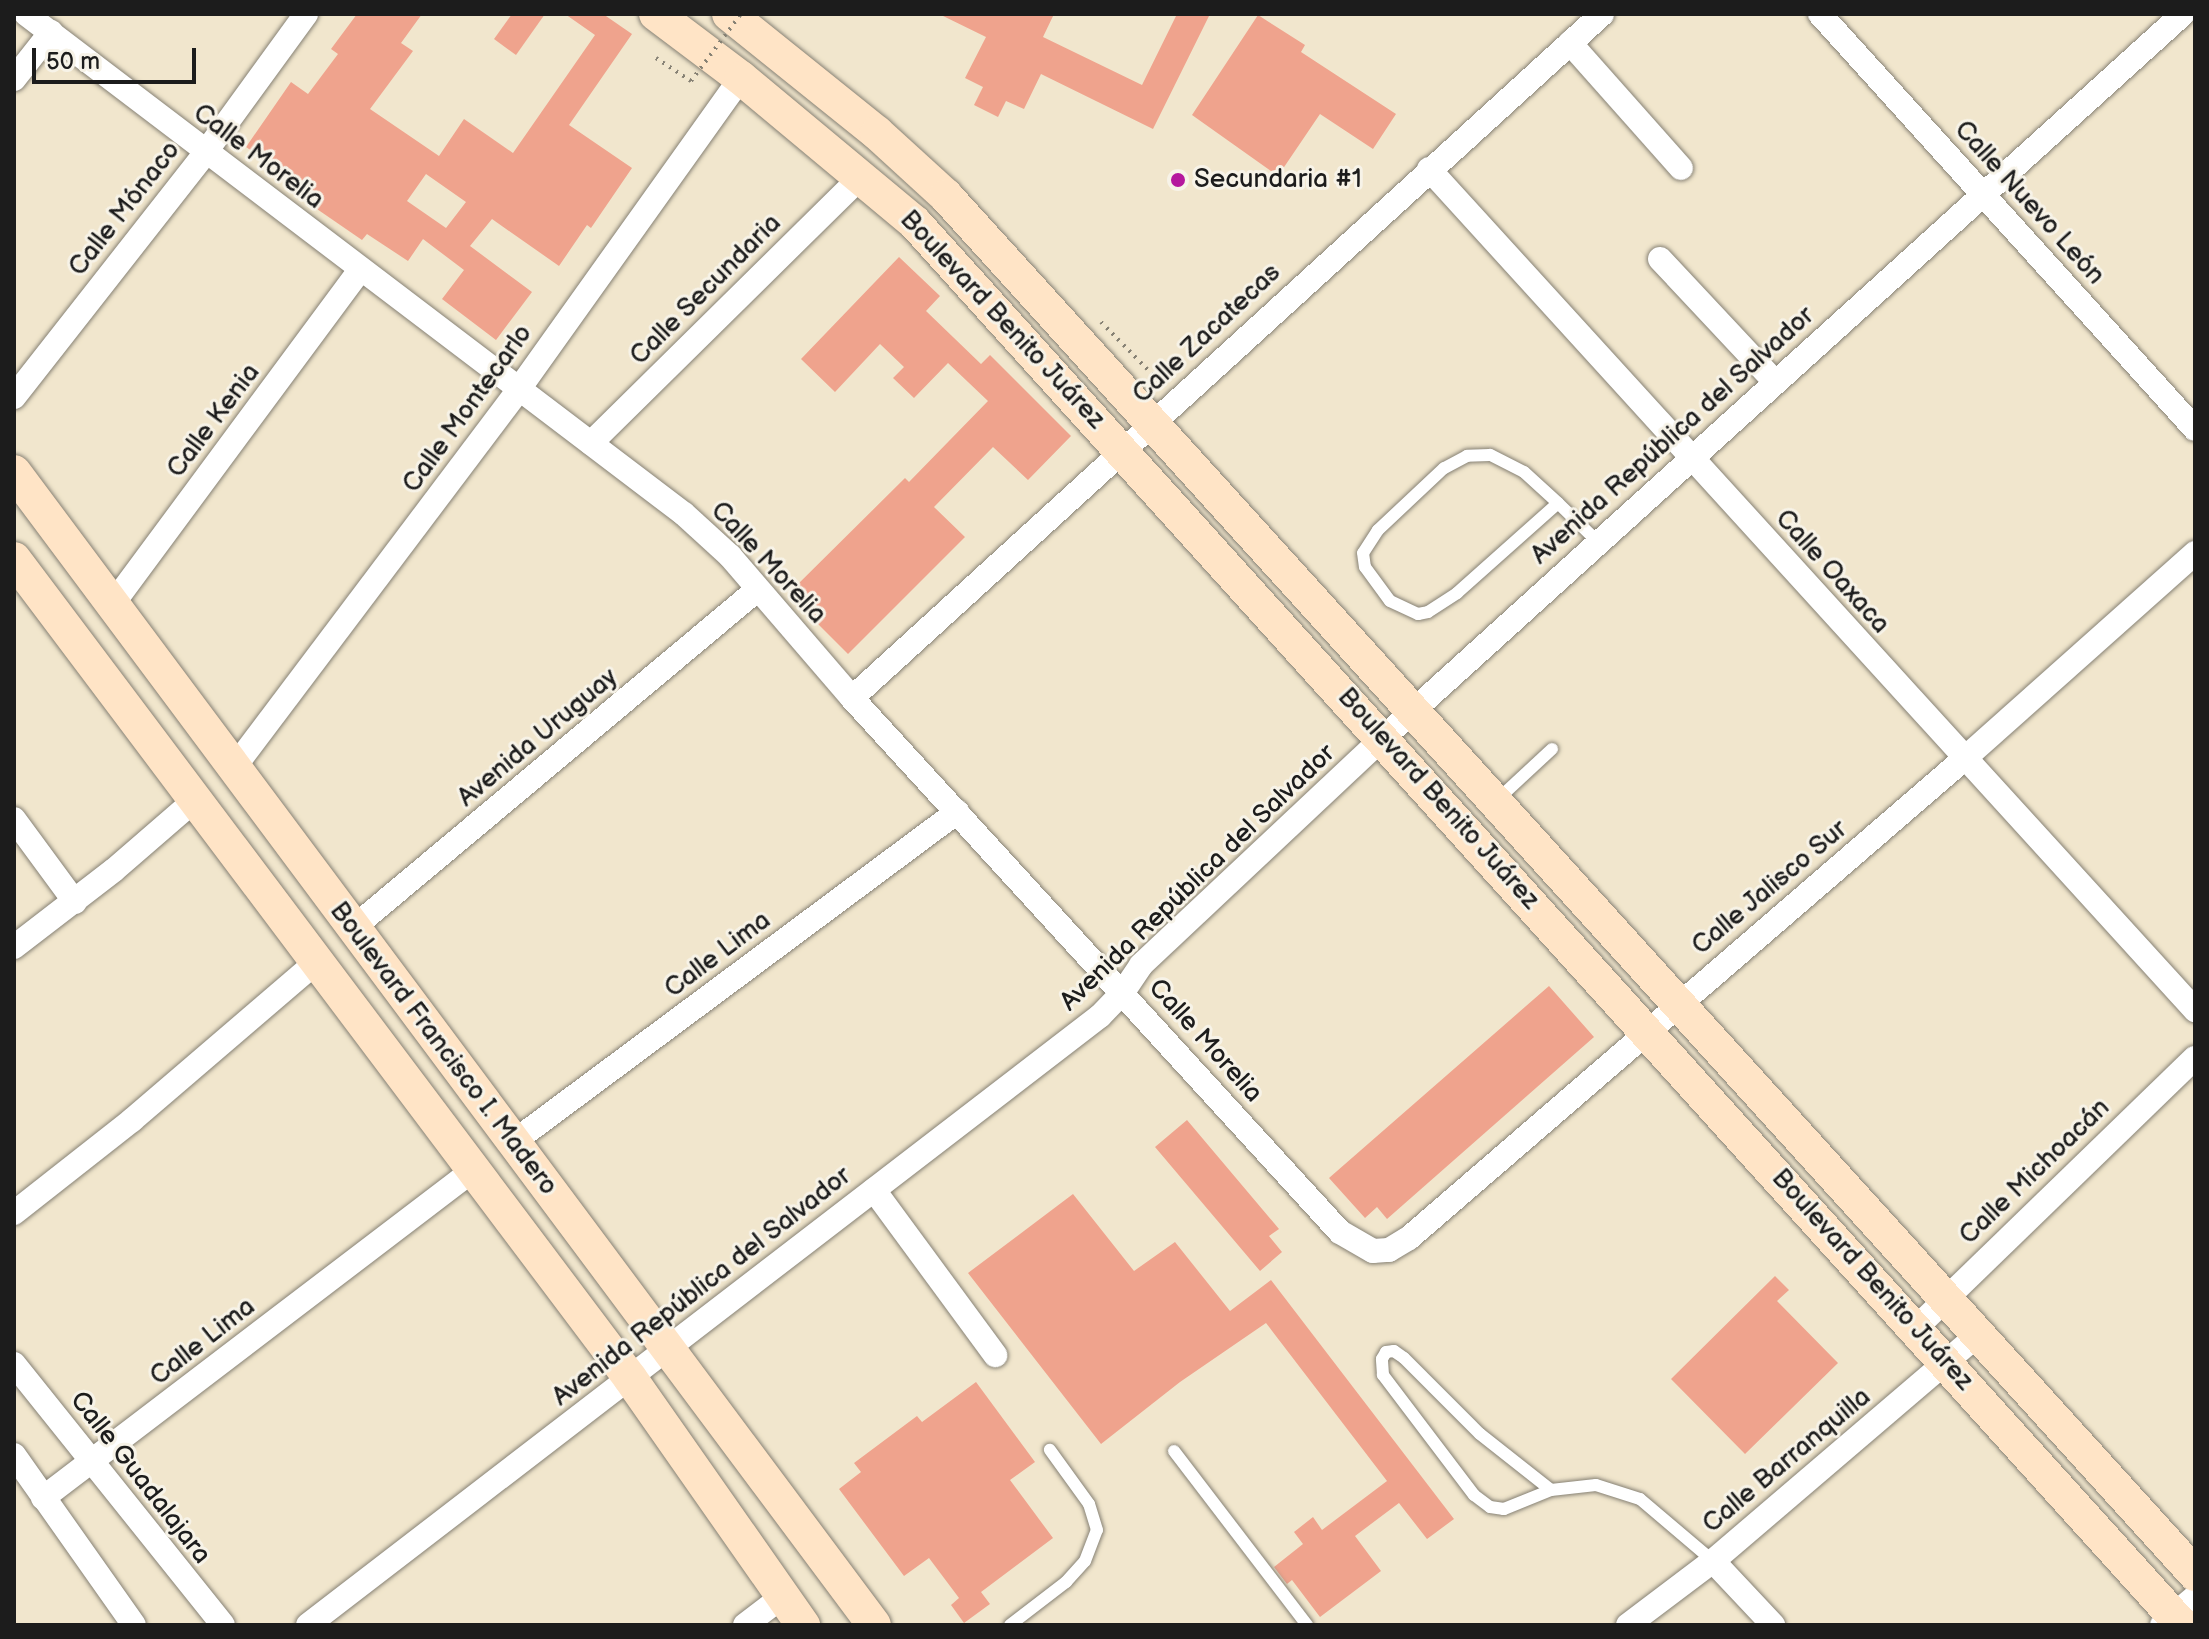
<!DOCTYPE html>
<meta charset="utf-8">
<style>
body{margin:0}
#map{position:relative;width:2209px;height:1639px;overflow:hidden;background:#f1e6cd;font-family:"Balsamiq Sans",sans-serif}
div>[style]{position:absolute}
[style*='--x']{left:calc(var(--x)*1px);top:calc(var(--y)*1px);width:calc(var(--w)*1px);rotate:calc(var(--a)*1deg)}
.building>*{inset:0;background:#efa38d}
.path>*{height:4px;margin-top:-2px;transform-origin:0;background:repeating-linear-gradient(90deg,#868174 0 2px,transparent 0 8px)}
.roads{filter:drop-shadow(0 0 2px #868174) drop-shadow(0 0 2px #868174)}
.service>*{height:12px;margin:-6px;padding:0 6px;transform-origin:6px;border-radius:6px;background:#fff}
.minor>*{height:24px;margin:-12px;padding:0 12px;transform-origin:12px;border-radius:12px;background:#fff}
.secondary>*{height:34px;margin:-17px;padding:0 17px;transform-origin:17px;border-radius:17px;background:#ffe4c6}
.path-bridge>*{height:4px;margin-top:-2px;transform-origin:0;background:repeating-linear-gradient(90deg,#868174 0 2px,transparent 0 8px)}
.dots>*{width:22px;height:22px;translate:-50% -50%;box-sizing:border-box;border:4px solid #f7f3e8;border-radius:50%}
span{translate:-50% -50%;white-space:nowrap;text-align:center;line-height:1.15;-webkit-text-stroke:6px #f7f3e8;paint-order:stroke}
.street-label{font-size:26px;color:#1c1c1c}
.poi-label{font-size:26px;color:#1c1c1c}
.left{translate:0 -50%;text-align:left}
.frame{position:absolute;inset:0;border:16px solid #1c1c1c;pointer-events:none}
.scale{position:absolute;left:32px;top:48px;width:164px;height:36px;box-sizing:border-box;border:4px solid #1c1c1c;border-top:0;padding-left:10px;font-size:24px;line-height:28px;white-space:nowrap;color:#1c1c1c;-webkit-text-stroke:6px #f7f3e8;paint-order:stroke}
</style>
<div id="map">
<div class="building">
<i style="clip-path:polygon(evenodd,357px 14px,422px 14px,401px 43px,413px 51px,370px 109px,439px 156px,464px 119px,513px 153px,595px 35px,565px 14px,603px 14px,632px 34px,569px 125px,632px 168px,591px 228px,587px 225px,559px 266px,492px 219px,470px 246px,532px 292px,496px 340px,442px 299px,464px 270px,423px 239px,408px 261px,367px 234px,362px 240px,314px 207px,321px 198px,246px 147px,291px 82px,308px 94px,338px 54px,331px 49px,357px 14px,426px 174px,466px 202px,446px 228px,407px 201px,426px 174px)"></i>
<i style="clip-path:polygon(512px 14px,545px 14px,516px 55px,494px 39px)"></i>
<i style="clip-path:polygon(939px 14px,1054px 14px,1043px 37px,1142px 85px,1177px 14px,1210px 14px,1153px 129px,1041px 74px,1024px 109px,1006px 101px,998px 117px,974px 105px,983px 87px,965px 78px,986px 37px)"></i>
<i style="clip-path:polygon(1258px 15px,1305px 45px,1301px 52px,1396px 114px,1373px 149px,1320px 114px,1278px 176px,1192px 115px)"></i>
<i style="clip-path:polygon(899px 257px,940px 296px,926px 311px,981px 364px,990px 355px,1071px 436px,1028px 480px,993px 447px,934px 507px,965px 537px,848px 654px,788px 594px,905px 478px,909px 482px,988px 401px,948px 363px,914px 398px,893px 378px,904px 367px,880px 344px,835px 392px,801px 359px)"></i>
<i style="clip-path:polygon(1549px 986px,1594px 1037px,1387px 1219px,1377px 1207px,1365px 1218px,1329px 1178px)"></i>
<i style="clip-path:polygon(1187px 1120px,1279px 1229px,1269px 1236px,1282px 1252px,1260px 1271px,1155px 1147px)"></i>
<i style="clip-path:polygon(1073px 1194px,1134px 1271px,1175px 1242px,1230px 1311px,1271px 1280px,1454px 1519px,1427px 1539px,1399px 1503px,1355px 1536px,1381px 1571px,1320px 1617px,1292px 1580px,1287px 1584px,1274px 1567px,1303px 1544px,1294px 1532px,1313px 1517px,1322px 1530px,1387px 1481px,1266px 1323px,1180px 1382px,1101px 1444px,968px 1273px)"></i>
<i style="clip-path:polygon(1775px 1276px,1789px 1290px,1777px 1301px,1838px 1363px,1745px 1454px,1671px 1379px)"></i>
<i style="clip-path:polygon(976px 1382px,1035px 1462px,1010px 1480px,1053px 1538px,981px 1592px,990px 1604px,964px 1623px,951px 1605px,959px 1598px,929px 1558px,904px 1576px,839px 1489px,861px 1472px,854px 1463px,917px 1416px,922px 1422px)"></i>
</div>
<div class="path">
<i style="--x:1101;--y:322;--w:87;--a:45.5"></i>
</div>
<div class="roads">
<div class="service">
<i style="--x:1558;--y:503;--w:46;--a:-137.6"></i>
<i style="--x:1524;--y:472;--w:38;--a:-153"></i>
<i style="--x:1490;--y:455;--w:23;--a:178"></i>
<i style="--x:1467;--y:456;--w:26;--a:152"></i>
<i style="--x:1444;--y:468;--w:91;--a:136.8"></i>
<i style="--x:1378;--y:530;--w:27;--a:123"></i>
<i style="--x:1363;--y:553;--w:14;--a:82"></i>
<i style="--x:1365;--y:567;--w:42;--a:53.7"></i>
<i style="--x:1390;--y:601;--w:31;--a:25"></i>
<i style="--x:1418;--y:614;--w:10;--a:-11"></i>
<i style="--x:1428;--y:612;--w:35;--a:-33"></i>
<i style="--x:1457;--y:593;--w:135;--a:-41.7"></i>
<i style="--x:1558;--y:503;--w:56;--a:44.3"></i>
<i style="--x:1497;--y:800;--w:75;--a:-42.8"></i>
<i style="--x:1174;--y:1451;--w:219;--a:52.6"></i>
<i style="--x:1551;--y:1490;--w:51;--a:158"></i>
<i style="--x:1504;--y:1509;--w:14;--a:-172"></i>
<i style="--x:1490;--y:1507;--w:20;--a:-143"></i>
<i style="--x:1474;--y:1495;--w:151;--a:-127.2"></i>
<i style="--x:1383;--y:1375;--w:16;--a:-94"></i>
<i style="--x:1382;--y:1359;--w:8;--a:-60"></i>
<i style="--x:1386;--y:1352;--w:8;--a:-7"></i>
<i style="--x:1394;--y:1351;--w:12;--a:35"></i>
<i style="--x:1404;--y:1358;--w:107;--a:45"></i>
<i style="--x:1480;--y:1434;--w:90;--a:38.3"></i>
<i style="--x:1551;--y:1490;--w:45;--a:-6.3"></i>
<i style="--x:1596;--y:1485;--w:46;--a:17.7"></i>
<i style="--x:1640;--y:1499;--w:96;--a:40.3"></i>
<i style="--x:1010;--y:1625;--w:71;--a:-37.5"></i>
<i style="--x:1066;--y:1582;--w:28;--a:-48"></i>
<i style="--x:1085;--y:1561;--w:33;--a:-69"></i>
<i style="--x:1097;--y:1530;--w:27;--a:-107"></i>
<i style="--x:1089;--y:1504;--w:67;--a:-125.8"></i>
</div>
<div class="minor">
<i style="--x:26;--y:14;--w:826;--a:37.23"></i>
<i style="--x:684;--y:514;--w:62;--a:42.4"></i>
<i style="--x:730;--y:556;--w:187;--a:49.3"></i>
<i style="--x:852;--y:698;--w:723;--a:47.58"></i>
<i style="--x:1340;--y:1232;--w:38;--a:30"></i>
<i style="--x:1373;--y:1251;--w:16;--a:-4"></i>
<i style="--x:1389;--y:1250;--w:23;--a:-31"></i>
<i style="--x:1409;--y:1238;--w:733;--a:-40.8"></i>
<i style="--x:1964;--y:759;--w:310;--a:-41.7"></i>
<i style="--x:1820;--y:14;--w:559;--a:47.9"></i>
<i style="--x:1570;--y:43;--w:167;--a:48.4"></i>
<i style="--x:14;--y:79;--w:60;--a:-51.8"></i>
<i style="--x:1429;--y:169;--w:1138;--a:47.67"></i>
<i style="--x:1660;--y:259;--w:168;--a:46.9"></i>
<i style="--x:14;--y:397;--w:310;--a:-51.9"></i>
<i style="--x:205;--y:153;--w:172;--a:-54"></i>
<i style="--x:591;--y:443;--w:378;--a:-44.6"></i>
<i style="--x:112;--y:605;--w:417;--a:-53.5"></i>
<i style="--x:852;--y:698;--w:1015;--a:-42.36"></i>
<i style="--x:233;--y:769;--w:476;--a:-53"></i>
<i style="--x:519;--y:389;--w:382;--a:-54.5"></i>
<i style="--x:14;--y:819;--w:103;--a:53.7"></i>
<i style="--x:353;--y:928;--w:528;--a:-39.93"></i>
<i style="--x:14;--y:947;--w:126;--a:-37.6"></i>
<i style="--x:114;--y:870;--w:110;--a:-40.9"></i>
<i style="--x:512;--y:1143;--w:555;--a:-36.64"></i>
<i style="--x:874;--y:1190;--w:205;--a:53.7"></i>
<i style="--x:14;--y:1213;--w:150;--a:-38.2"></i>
<i style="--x:132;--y:1120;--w:246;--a:-40.6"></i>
<i style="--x:1916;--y:1328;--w:388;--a:-44.1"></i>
<i style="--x:14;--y:1364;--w:334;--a:51.3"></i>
<i style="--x:14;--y:1455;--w:208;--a:54.8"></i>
<i style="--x:43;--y:1498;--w:539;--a:-37.32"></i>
<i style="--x:1713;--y:1561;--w:88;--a:46.8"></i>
<i style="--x:308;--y:1625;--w:999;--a:-37.56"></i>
<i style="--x:1100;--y:1016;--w:33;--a:-46"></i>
<i style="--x:1123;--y:992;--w:32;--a:-56"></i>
<i style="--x:1141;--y:965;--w:332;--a:-43.2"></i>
<i style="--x:1383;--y:738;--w:1079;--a:-42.15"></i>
<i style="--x:745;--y:1625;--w:46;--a:-37.1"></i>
<i style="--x:1628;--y:1625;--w:106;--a:-37"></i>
<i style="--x:1713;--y:1561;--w:348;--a:-40.5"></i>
<i style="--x:2162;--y:1625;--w:43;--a:-40.3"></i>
</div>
<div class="secondary">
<i style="--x:656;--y:14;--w:106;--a:37"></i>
<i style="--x:741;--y:78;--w:226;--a:39.8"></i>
<i style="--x:915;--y:223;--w:1890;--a:47.9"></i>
<i style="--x:729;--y:14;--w:190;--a:38.8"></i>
<i style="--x:877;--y:133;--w:93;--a:42.4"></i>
<i style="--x:946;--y:196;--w:1860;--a:47.81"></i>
<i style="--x:14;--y:472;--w:1438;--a:53.28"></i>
<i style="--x:14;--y:559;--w:1025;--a:53.05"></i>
<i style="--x:630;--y:1378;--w:302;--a:55"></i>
</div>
</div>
<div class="path-bridge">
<i style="--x:656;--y:58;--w:42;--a:33.3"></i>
<i style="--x:691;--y:81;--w:84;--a:-53.3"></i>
</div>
<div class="dots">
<i style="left:1178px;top:180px;background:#b5179e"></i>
</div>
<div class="street-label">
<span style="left:258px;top:157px;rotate:37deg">Calle Morelia</span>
<span style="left:2029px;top:203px;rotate:48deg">Calle Nuevo León</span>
<span style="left:125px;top:209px;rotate:-52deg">Calle Mónaco</span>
<span style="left:706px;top:290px;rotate:-45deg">Calle Secundaria</span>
<span style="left:1002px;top:320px;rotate:47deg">Boulevard Benito Juárez</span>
<span style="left:1207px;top:334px;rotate:-43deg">Calle Zacatecas</span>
<span style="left:468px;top:409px;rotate:-54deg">Calle Montecarlo</span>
<span style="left:214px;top:421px;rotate:-53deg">Calle Kenia</span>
<span style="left:1673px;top:436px;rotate:-42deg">Avenida República del Salvador</span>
<span style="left:768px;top:563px;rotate:47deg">Calle Morelia</span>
<span style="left:1832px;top:572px;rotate:48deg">Calle Oaxaca</span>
<span style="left:538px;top:738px;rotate:-40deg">Avenida Uruguay</span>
<span style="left:1438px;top:799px;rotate:48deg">Boulevard Benito Juárez</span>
<span style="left:1198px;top:878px;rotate:-44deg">Avenida República del Salvador</span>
<span style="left:1770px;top:888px;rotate:-40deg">Calle Jalisco Sur</span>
<span style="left:718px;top:955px;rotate:-37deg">Calle Lima</span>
<span style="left:1205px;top:1041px;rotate:48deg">Calle Morelia</span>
<span style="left:443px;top:1049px;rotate:53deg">Boulevard Francisco I. Madero</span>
<span style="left:2035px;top:1172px;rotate:-44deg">Calle Michoacán</span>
<span style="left:1872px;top:1280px;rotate:48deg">Boulevard Benito Juárez</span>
<span style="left:702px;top:1287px;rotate:-38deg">Avenida República del Salvador</span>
<span style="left:203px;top:1342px;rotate:-38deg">Calle Lima</span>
<span style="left:1787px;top:1461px;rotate:-40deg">Calle Barranquilla</span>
<span style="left:140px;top:1478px;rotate:52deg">Calle Guadalajara</span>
</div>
<div class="poi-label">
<span class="left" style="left:1194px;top:180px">Secundaria #1</span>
</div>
<div class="frame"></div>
<div class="scale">50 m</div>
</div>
